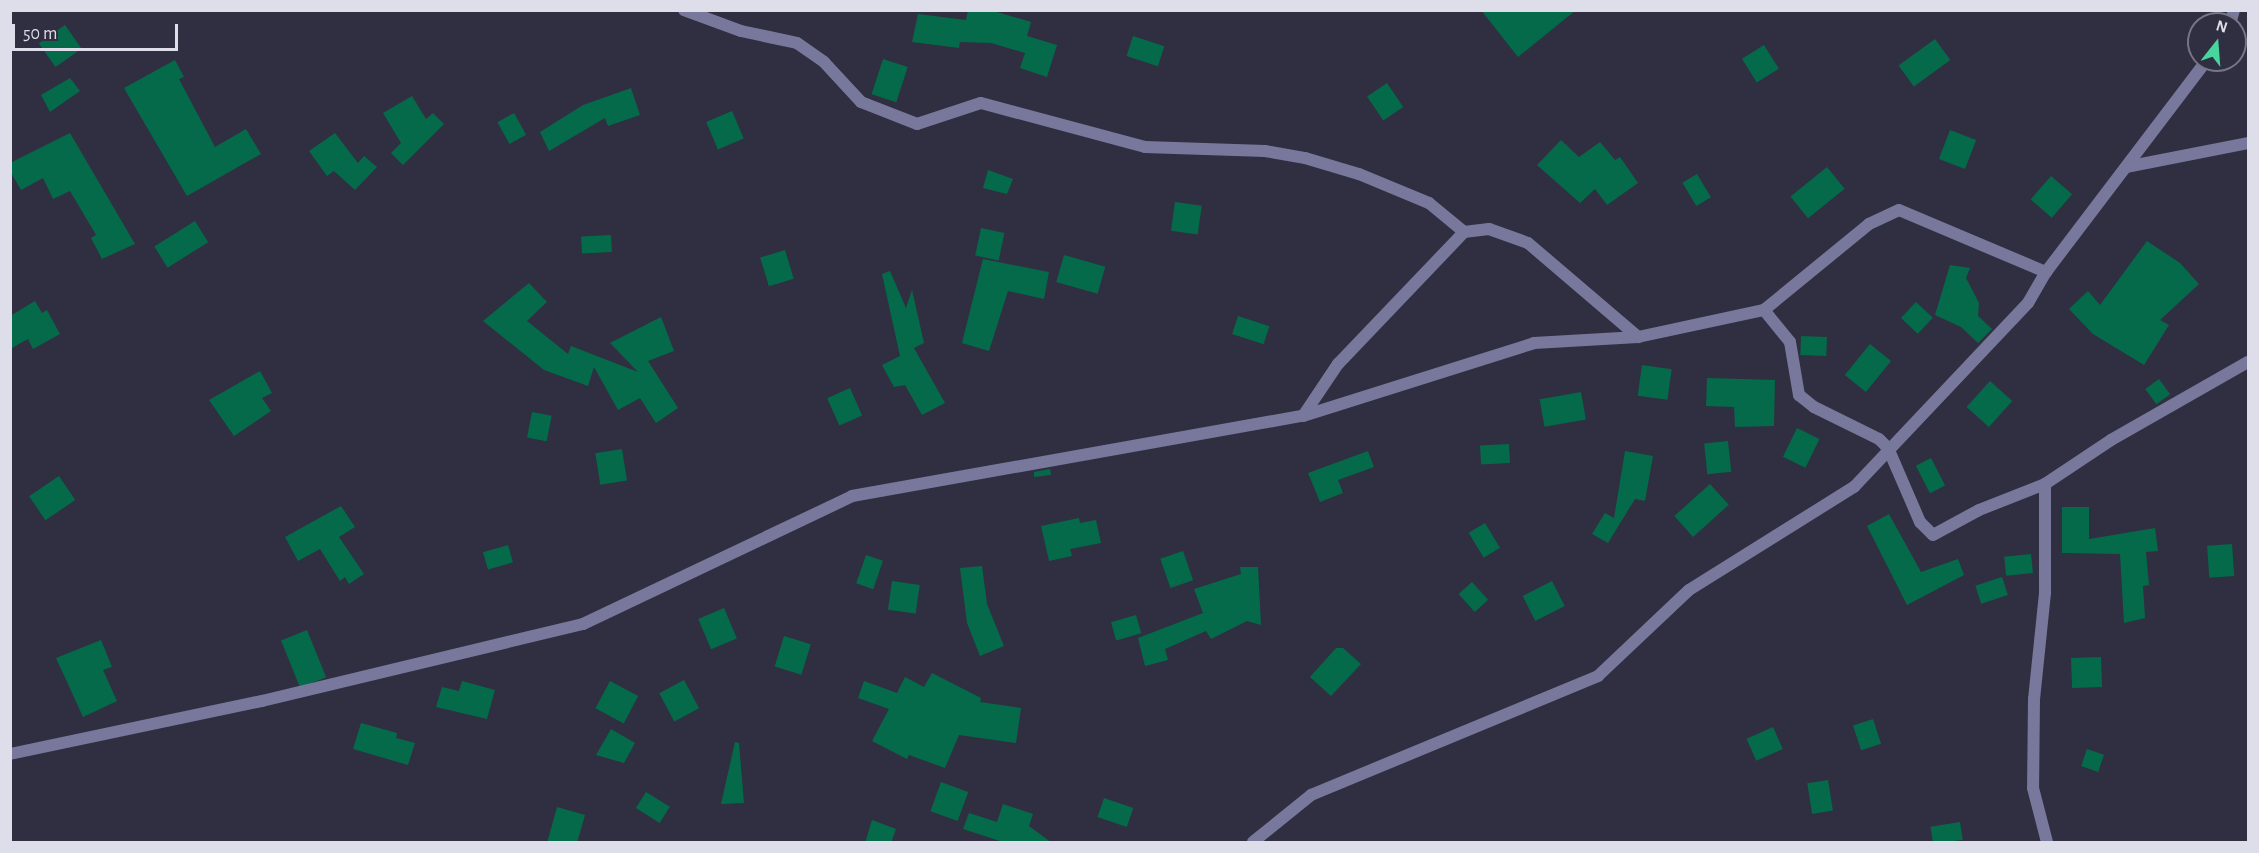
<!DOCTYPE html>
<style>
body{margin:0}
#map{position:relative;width:2259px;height:853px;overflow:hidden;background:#2f2f41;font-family:"Alegreya Sans",sans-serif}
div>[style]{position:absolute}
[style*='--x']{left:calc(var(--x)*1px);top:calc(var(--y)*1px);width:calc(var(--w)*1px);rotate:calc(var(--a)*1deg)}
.building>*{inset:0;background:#056a49;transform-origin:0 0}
.street>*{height:12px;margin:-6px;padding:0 6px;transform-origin:6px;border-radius:6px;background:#78789c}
span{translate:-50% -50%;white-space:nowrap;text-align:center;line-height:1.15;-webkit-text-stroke:4.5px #2f2f41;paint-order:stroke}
.frame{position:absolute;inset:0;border:12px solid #dedeea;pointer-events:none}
.north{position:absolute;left:2187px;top:12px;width:60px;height:60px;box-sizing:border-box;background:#2f2f41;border:2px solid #757585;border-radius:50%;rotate:17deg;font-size:16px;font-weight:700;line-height:24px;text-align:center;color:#dedeea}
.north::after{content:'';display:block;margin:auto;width:21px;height:27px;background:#48d49d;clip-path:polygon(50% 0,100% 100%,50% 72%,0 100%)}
.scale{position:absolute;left:12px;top:24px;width:166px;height:27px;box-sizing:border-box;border:3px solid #dedeea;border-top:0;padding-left:8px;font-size:18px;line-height:21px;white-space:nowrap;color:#dedeea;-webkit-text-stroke:4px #2f2f41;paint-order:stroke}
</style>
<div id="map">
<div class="building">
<i style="clip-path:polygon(968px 10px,990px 10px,1031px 22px,1027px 36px,1057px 45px,1047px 77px,1020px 68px,1025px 53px,991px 43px,960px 42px,959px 48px,912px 42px,918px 14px,966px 20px)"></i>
<i style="clip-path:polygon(1481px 10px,1576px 10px,1518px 57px)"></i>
<i style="left:65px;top:25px;width:29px;height:32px;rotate:55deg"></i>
<i style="left:1133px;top:36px;width:33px;height:21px;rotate:18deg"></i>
<i style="left:1935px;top:39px;width:26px;height:45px;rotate:54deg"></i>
<i style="left:1764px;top:45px;width:28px;height:26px;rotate:58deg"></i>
<i style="left:883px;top:59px;width:26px;height:37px;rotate:18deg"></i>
<i style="clip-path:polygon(175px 60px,184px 77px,179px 79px,215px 147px,246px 129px,261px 154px,187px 196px,124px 88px)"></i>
<i style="clip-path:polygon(70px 78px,80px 91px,50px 112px,41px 95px)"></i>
<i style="left:1387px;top:83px;width:29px;height:24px;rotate:56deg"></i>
<i style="clip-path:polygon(631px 88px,640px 115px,608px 126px,605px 118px,549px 151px,540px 132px,583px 105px)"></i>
<i style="clip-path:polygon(412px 96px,426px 119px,433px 113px,444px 124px,403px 165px,391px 153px,401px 143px,383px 113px)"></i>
<i style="left:732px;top:111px;width:30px;height:28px;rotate:67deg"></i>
<i style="left:514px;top:113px;width:25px;height:19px;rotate:61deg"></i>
<i style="left:1950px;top:130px;width:28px;height:31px;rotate:21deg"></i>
<i style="clip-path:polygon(70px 133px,135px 244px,102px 259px,91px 238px,96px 235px,70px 191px,53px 199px,43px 178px,21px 190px,10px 171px,10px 163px)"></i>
<i style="clip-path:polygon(335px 133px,358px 163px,364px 156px,377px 167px,355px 190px,334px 171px,327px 176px,309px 151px)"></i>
<i style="clip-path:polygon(1561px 140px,1579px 157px,1600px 142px,1615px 160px,1620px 157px,1638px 183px,1607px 205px,1595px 189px,1580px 203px,1537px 165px)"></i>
<i style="left:1827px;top:167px;width:28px;height:47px;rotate:51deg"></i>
<i style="clip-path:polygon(988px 170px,1013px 179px,1007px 194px,983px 188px)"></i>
<i style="left:1697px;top:174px;width:27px;height:17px;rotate:59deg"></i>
<i style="left:2051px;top:176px;width:28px;height:31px;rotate:41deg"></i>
<i style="left:1175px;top:202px;width:27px;height:29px;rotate:8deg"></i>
<i style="left:195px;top:221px;width:25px;height:48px;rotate:58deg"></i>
<i style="left:981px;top:228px;width:24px;height:28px;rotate:12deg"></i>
<i style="left:611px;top:235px;width:17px;height:30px;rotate:87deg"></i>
<i style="clip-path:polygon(2147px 241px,2180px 263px,2199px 284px,2160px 320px,2169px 325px,2144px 365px,2093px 334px,2069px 309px,2088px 291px,2100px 305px)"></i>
<i style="left:785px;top:250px;width:30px;height:26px;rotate:73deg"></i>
<i style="left:1064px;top:255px;width:43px;height:28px;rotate:16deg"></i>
<i style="clip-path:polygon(983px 259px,1049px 272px,1044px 299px,1008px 291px,989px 351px,962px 343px)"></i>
<i style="clip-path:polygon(1950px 265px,1970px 268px,1966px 278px,1979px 303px,1978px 316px,1992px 329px,1978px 343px,1961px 327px,1935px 315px)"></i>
<i style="clip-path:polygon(890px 271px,906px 308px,912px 290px,924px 343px,914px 348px,945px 403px,922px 415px,905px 385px,894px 387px,882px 365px,900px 356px,882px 274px)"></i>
<i style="clip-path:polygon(529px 283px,547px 302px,527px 321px,568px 354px,571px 346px,638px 372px,610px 343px,661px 317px,674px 351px,648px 361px,678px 408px,656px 423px,640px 398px,618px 410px,594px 367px,588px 386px,544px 370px,483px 321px)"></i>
<i style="clip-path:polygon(35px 301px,42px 313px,47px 310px,60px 334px,33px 349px,28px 339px,10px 349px,10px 316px)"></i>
<i style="left:1916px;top:302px;width:23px;height:22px;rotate:43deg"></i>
<i style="left:1238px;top:316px;width:33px;height:19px;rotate:18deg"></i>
<i style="left:1801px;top:336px;width:26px;height:19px;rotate:2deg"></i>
<i style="left:1870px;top:344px;width:27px;height:40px;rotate:39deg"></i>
<i style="left:1642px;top:365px;width:30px;height:31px;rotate:8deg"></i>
<i style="clip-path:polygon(260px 371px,272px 393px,262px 398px,271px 411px,234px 436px,209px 400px)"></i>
<i style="clip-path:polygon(1707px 378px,1775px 380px,1774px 426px,1735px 427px,1734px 407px,1706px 406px)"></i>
<i style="left:2159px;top:379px;width:19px;height:17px;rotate:54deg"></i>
<i style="left:1990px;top:381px;width:30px;height:35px;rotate:42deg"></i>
<i style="left:850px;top:388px;width:30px;height:25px;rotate:66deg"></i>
<i style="left:1581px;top:392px;width:28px;height:42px;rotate:80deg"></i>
<i style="left:532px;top:412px;width:20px;height:26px;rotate:11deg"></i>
<i style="left:1797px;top:428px;width:25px;height:32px;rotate:26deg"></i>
<i style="left:1728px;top:441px;width:31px;height:24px;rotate:84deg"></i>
<i style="left:1509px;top:444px;width:19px;height:29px;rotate:87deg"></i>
<i style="left:622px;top:449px;width:32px;height:27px;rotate:81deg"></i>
<i style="clip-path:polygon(1368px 451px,1374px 467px,1338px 480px,1343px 493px,1320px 502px,1308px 473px)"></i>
<i style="clip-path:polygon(1625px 451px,1653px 456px,1645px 501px,1635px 499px,1608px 543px,1592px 534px,1605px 513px,1614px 518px)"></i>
<i style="left:1931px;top:458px;width:31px;height:17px;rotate:63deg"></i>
<i style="clip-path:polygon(1050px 469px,1051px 475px,1034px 477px,1034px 472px)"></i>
<i style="left:59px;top:476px;width:29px;height:36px;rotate:56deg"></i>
<i style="left:1710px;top:484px;width:28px;height:48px;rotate:48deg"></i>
<i style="clip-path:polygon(341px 506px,355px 527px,339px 537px,364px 574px,349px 584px,345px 577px,340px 581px,320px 549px,298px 561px,285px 537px)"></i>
<i style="clip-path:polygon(2062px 507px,2089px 507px,2089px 539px,2155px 528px,2158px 551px,2146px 552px,2149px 585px,2143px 586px,2145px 618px,2124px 623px,2120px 554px,2062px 553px)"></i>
<i style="clip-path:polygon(1889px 514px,1921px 572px,1958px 559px,1964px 575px,1907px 605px,1867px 526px)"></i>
<i style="clip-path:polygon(1079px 518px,1080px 523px,1096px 520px,1101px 543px,1070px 549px,1072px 556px,1049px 561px,1041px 526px)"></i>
<i style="left:1485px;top:523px;width:29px;height:19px;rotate:59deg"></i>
<i style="left:2232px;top:544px;width:32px;height:25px;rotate:86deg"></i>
<i style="left:508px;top:545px;width:18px;height:26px;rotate:74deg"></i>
<i style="left:1183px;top:551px;width:31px;height:24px;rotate:71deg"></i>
<i style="left:2031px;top:554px;width:19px;height:27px;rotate:84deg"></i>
<i style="left:866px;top:555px;width:18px;height:30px;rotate:19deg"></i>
<i style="clip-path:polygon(982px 566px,987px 604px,1004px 646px,980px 656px,967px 623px,960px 568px)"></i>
<i style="clip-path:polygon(1240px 567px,1258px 567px,1261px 625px,1247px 621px,1211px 639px,1206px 631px,1165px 649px,1168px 660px,1145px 666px,1138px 638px,1203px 613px,1194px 589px,1241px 574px)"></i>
<i style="left:2002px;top:577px;width:19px;height:28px;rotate:72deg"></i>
<i style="left:892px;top:581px;width:28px;height:29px;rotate:8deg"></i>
<i style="left:1552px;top:581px;width:28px;height:33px;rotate:63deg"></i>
<i style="left:1472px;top:582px;width:24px;height:18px;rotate:48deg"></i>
<i style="left:724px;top:608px;width:33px;height:28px;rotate:67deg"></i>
<i style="left:1136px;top:615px;width:19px;height:26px;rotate:74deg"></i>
<i style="left:307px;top:630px;width:51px;height:28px;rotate:68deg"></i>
<i style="left:784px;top:636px;width:28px;height:32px;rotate:17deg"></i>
<i style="clip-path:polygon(101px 640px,112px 667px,103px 670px,117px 701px,83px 717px,56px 658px)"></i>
<i style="clip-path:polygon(1336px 648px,1343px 648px,1361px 664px,1331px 696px,1310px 677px)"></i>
<i style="left:2101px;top:657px;width:30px;height:30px;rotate:88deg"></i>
<i style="clip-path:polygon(932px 673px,981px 698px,980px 702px,1021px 708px,1016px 743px,959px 735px,945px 768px,909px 755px,907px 759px,872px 741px,889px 709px,858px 698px,864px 681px,897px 693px,905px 677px,924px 687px)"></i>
<i style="left:684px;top:680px;width:32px;height:28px;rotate:62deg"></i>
<i style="clip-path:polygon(462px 681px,495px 690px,487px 719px,436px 707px,442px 687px,459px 691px)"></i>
<i style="left:610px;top:681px;width:32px;height:31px;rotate:28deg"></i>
<i style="left:1873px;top:719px;width:26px;height:21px;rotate:72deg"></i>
<i style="clip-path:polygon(361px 723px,397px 733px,396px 738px,415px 743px,408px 765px,353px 749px)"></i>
<i style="left:1773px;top:727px;width:24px;height:29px;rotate:66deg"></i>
<i style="clip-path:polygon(611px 729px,635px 743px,624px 763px,596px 755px)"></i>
<i style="clip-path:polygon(735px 742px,739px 743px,744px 803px,721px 804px)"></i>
<i style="left:2087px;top:749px;width:18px;height:18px;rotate:19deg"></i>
<i style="left:1828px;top:780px;width:31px;height:21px;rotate:81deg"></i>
<i style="left:941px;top:782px;width:29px;height:31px;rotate:20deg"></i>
<i style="left:646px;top:792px;width:28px;height:19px;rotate:32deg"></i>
<i style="left:1104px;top:798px;width:31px;height:20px;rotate:19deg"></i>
<i style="clip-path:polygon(1003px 804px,1033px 814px,1029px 826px,1052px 843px,1006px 843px,963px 829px,969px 813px,997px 822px)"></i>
<i style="clip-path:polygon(557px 807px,585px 815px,577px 843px,547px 843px)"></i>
<i style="clip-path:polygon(872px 820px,896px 829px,891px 843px,865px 843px)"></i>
<i style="left:1960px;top:822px;width:18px;height:30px;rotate:81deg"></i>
</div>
<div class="street">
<i style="--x:684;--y:10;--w:61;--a:20.2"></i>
<i style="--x:741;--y:31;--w:57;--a:12.1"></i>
<i style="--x:797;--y:43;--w:33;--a:35"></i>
<i style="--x:824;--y:62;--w:54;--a:47.2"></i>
<i style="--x:861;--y:102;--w:60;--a:21.4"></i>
<i style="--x:917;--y:124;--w:67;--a:-18.2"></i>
<i style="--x:981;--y:103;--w:170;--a:15"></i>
<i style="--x:1145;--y:147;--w:120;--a:1.9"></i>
<i style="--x:1265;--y:151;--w:41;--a:9.9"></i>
<i style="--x:1305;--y:158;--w:56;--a:16.5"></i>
<i style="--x:1359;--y:174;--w:76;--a:22.5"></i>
<i style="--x:1429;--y:203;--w:45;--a:39.6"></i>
<i style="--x:2230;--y:24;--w:15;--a:-74"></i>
<i style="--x:2126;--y:167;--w:124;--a:-11.1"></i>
<i style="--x:1764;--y:310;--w:41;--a:50.9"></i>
<i style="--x:1790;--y:342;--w:54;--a:80.4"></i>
<i style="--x:1799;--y:395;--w:19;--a:39"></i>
<i style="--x:1814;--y:407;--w:72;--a:26.2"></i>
<i style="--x:1879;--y:439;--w:13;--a:45"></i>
<i style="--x:1888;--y:448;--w:81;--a:66.6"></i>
<i style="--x:1920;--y:522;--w:18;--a:45"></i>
<i style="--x:1933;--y:535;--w:52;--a:-28.5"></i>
<i style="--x:1979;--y:510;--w:71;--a:-21.5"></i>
<i style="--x:2045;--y:484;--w:79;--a:-33.7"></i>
<i style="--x:2111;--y:440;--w:158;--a:-29.7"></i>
<i style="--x:1303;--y:416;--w:63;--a:-56.1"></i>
<i style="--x:1338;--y:364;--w:182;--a:-46.3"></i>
<i style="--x:1464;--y:232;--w:25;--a:-7"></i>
<i style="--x:1489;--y:229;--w:41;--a:19.7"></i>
<i style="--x:1528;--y:243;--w:145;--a:40.5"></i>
<i style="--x:2045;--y:484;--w:109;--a:90"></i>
<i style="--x:2045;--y:593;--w:107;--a:95.9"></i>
<i style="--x:2034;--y:699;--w:89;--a:90.6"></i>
<i style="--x:2033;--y:788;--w:56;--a:75.5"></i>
<i style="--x:10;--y:754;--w:258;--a:-11.9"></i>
<i style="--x:262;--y:701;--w:330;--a:-13.5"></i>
<i style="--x:583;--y:624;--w:298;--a:-25.4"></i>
<i style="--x:852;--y:496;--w:458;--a:-10.1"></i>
<i style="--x:1303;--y:416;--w:242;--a:-17.5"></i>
<i style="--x:1534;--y:343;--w:104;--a:-3.3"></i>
<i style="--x:1638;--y:337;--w:129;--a:-12.1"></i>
<i style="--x:1764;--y:310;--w:136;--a:-39.3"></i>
<i style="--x:1869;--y:224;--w:33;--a:-25"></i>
<i style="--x:1899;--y:210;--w:160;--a:22.9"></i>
<i style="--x:2046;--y:272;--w:266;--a:-52.8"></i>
<i style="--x:1253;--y:842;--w:75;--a:-39"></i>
<i style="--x:1311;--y:795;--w:311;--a:-22.5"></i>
<i style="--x:1598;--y:676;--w:125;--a:-43.4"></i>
<i style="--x:1689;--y:590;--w:195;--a:-32"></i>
<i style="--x:1854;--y:487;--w:253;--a:-46.6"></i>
<i style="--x:2028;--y:303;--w:36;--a:-60"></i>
</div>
<div class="frame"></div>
<div class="north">N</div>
<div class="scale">50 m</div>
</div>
